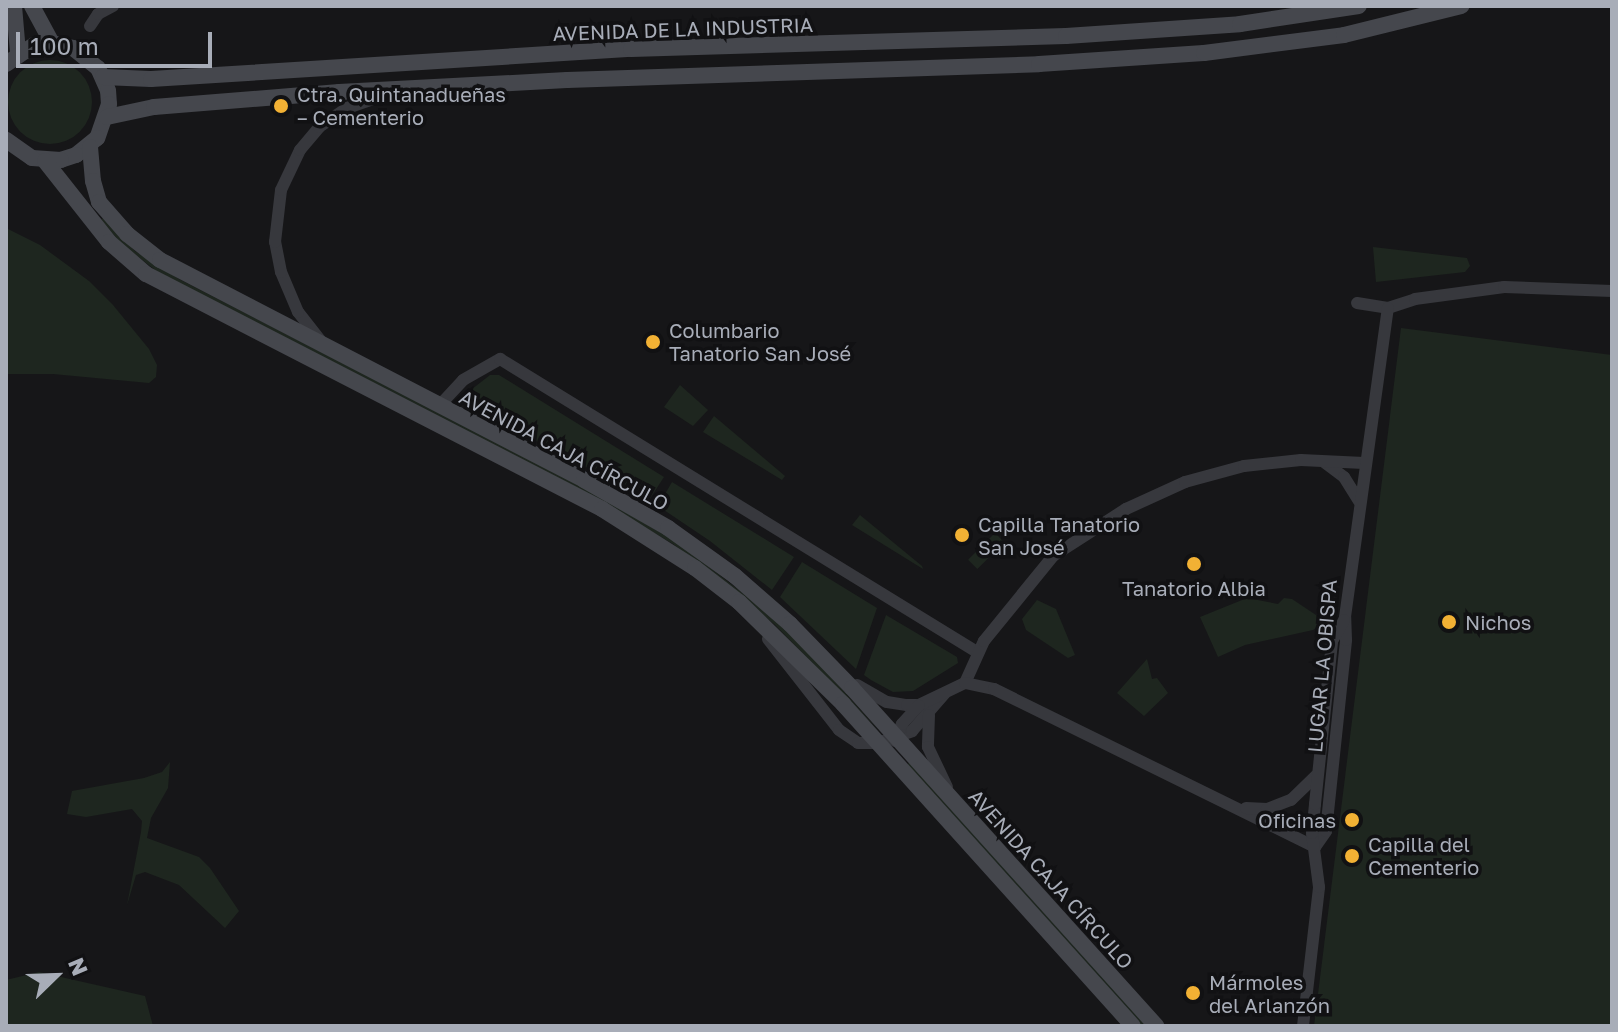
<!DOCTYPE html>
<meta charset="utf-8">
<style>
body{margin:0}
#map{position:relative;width:1618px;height:1032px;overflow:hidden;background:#161618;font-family:"Golos Text",sans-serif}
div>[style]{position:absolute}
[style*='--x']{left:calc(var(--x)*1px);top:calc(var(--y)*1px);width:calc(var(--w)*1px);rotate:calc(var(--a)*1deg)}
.green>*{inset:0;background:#1e261f;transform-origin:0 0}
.round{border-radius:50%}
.minor>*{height:12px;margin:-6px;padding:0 6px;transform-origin:6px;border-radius:6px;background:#37383d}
.secondary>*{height:16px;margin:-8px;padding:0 8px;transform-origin:8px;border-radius:8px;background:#45474d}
.dots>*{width:22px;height:22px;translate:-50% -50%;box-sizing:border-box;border:4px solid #111113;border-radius:50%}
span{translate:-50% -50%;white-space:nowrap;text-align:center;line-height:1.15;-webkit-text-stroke:7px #111113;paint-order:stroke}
.street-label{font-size:20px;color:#a8adb8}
.poi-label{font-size:20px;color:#a8adb8}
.left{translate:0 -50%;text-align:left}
.right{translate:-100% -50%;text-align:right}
.frame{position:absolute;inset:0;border:8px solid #a8adb8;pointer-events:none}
.north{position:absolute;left:16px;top:936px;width:80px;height:80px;-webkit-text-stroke:6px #111113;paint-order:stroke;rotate:67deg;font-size:22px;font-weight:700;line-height:32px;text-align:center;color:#a8adb8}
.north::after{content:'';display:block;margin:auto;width:28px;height:36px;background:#a8adb8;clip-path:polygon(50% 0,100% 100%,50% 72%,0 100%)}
.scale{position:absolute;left:16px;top:32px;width:196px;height:36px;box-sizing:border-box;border:4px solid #a8adb8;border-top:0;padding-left:10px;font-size:24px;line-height:28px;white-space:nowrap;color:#a8adb8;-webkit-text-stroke:6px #111113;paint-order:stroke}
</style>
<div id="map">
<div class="green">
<i class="round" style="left:8px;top:60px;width:84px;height:84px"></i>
<i style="clip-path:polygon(103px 218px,135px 251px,179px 279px,574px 482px,675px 541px,762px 608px,813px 657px,881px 733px,774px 624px,673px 544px,591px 496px,159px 273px,123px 245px,100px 221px)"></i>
<i style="clip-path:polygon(6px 228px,40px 245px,89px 281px,113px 305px,149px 349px,157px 365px,156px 377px,149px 383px,53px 374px,6px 374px)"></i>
<i style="clip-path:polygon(1373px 247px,1467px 258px,1470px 266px,1465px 272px,1376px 282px)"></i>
<i style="clip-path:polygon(1401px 328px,1612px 355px,1612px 1026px,1314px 1026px)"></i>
<i style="clip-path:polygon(490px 375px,499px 375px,664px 477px,649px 500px,458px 400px)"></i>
<i style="clip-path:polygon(680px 385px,708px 410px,693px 426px,664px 407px)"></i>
<i style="clip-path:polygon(714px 416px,785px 476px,782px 480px,703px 432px)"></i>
<i style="clip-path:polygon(672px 482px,794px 557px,772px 590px,710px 541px,658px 506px)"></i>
<i style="clip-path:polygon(860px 515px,922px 566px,923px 569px,852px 525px)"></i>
<i style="left:995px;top:533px;width:13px;height:38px;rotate:45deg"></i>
<i style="clip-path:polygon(802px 562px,877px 608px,856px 669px,780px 597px)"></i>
<i style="clip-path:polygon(1247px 598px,1278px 604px,1284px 598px,1292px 599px,1325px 621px,1313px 630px,1245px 645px,1218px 657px,1200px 617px)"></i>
<i style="clip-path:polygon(1037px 600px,1056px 609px,1075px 655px,1068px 658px,1026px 630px,1022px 619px)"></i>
<i style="clip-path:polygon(886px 615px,957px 657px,958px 663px,913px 691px,893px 692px,871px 680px,864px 675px)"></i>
<i style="clip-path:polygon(1147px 659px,1152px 679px,1157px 678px,1168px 693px,1144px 716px,1117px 693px)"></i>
<i style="clip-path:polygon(170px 762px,168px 788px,151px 818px,147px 838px,199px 857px,210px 868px,239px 911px,225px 928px,179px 885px,145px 872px,136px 875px,127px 905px,141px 832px,142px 821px,132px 809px,86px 817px,67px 814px,72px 791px,144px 778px,162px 772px)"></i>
<i style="left:910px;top:762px;width:355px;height:4px;rotate:48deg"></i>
<i style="clip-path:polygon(39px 972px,145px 996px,153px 1026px,6px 1026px,6px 980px)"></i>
</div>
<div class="minor">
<i style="--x:90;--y:26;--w:14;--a:-56"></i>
<i style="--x:98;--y:14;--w:17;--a:-28"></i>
<i style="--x:1357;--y:303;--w:31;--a:9"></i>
<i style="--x:1388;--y:308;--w:28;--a:-18"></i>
<i style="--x:1415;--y:299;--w:90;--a:-7.7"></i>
<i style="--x:1504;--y:287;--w:108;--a:2.1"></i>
<i style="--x:320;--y:340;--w:36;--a:-128"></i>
<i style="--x:298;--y:312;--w:43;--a:-113"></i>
<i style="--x:281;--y:272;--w:31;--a:-101"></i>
<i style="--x:275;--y:242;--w:52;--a:-83.4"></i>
<i style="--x:281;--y:190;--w:44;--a:-64.6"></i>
<i style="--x:300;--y:150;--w:30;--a:-50"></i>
<i style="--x:319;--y:127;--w:34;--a:-34"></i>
<i style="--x:347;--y:108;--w:43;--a:-18.9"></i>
<i style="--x:439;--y:406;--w:35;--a:-47"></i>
<i style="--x:463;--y:380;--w:43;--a:-29.6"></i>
<i style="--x:500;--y:359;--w:560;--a:31.56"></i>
<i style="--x:1324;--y:462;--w:25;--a:37"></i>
<i style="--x:1344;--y:477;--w:28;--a:58"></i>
<i style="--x:768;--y:639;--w:115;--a:52"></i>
<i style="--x:839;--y:730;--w:23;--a:34"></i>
<i style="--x:858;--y:743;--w:20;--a:0"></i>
<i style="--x:878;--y:743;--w:36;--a:-19"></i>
<i style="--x:912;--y:731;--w:50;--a:-49"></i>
<i style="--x:965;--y:683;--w:46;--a:-65.7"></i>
<i style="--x:984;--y:641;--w:109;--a:-50.9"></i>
<i style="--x:1053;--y:556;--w:87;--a:-32.8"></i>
<i style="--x:1126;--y:509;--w:65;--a:-24.6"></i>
<i style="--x:1185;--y:482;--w:61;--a:-15.2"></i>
<i style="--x:1244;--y:466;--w:57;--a:-6"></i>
<i style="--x:1301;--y:460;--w:63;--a:2.7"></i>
<i style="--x:857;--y:685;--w:34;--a:30"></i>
<i style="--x:887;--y:702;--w:20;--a:9"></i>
<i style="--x:907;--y:705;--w:12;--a:0"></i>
<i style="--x:919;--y:705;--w:51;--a:-25.6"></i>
<i style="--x:965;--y:683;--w:30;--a:12"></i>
<i style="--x:994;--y:689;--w:358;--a:26.2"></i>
<i style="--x:929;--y:715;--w:32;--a:92"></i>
<i style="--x:928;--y:747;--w:44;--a:64.6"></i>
<i style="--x:895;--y:741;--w:18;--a:-68"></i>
<i style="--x:902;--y:724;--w:25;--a:-48"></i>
<i style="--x:1246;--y:808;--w:21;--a:3"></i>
<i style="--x:1267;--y:809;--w:26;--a:-21"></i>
<i style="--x:1291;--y:800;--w:35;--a:-44"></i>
<i style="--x:1315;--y:847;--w:19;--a:-55"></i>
<i style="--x:1326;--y:831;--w:192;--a:-84"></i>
<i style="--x:1346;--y:640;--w:23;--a:-92"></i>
<i style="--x:1345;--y:617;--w:312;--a:-82.1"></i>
<i style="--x:1303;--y:1026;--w:140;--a:-83.4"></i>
<i style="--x:1319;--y:887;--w:54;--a:-97.4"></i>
<i style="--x:1312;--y:833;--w:29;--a:-84"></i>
<i style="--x:1315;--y:804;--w:164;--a:-84"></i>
<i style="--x:1332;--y:641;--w:24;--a:-60"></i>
</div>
<div class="secondary">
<i style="--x:14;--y:6;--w:47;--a:85.1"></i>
<i style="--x:32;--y:6;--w:42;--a:61.6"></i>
<i style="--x:6;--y:64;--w:34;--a:-34"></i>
<i style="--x:34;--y:45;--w:18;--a:-6"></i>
<i style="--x:52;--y:43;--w:22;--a:13"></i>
<i style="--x:73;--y:48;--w:32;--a:39"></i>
<i style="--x:98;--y:68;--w:24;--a:66"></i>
<i style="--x:108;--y:90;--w:14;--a:86"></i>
<i style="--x:109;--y:104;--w:36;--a:109"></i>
<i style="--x:97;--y:138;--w:27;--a:141"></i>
<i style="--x:76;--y:155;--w:16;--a:162"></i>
<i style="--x:61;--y:160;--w:29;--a:-176"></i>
<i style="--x:32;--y:158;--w:32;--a:-145"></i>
<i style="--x:103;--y:77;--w:48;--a:2.4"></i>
<i style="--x:151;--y:79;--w:481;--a:-3.6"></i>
<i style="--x:631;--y:49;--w:435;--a:-1.7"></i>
<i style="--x:1066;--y:36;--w:174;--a:-3.9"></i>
<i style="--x:1240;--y:24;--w:120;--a:-8.6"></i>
<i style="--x:107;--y:117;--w:48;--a:-12"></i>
<i style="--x:154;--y:107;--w:186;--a:-4.6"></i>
<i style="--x:339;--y:92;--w:228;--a:-3"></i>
<i style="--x:567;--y:80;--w:472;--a:-1.9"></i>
<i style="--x:1039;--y:64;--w:165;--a:-3.8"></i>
<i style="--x:1204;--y:53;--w:141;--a:-7.3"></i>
<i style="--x:1344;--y:35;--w:121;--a:-13.9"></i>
<i style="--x:90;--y:147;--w:34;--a:85"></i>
<i style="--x:93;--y:181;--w:22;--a:74"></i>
<i style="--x:99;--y:202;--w:43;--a:48.8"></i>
<i style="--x:127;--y:234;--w:42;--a:38.2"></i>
<i style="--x:160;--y:260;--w:478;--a:27.4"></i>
<i style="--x:584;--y:480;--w:97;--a:29.7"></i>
<i style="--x:668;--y:528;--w:82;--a:35.6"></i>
<i style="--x:735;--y:576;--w:73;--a:41.1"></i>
<i style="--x:790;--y:624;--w:89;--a:45.9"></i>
<i style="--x:852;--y:688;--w:455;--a:48"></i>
<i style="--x:45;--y:161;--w:103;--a:51.7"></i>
<i style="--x:109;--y:242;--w:49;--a:40.9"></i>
<i style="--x:146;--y:274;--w:513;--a:27.26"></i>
<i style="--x:602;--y:509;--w:110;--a:32.4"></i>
<i style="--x:695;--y:568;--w:56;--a:37.7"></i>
<i style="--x:739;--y:602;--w:146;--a:44.4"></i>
<i style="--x:843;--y:704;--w:433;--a:48"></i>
</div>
<div class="dots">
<i style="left:281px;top:106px;background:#f2b134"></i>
<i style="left:653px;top:342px;background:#f2b134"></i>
<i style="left:962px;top:535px;background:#f2b134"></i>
<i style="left:1194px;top:564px;background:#f2b134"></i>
<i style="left:1449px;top:622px;background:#f2b134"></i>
<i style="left:1352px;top:820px;background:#f2b134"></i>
<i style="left:1352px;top:856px;background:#f2b134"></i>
<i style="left:1193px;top:993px;background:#f2b134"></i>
</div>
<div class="street-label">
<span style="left:683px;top:29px;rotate:-2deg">AVENIDA DE LA INDUSTRIA</span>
<span style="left:564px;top:450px;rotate:28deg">AVENIDA CAJA CÍRCULO</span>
<span style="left:1322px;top:666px;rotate:-85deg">LUGAR LA OBISPA</span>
<span style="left:1051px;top:879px;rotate:48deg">AVENIDA CAJA CÍRCULO</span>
</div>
<div class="poi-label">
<span class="left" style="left:297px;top:106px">Ctra. Quintanadueñas<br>– Cementerio</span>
<span class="left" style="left:669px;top:342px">Columbario<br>Tanatorio San José</span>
<span class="left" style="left:978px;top:536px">Capilla Tanatorio<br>San José</span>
<span style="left:1194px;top:588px">Tanatorio Albia</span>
<span class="left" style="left:1465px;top:622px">Nichos</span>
<span class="right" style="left:1336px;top:820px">Oficinas</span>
<span class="left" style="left:1368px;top:856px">Capilla del<br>Cementerio</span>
<span class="left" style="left:1209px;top:994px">Mármoles<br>del Arlanzón</span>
</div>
<div class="frame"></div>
<div class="north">N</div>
<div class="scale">100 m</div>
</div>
